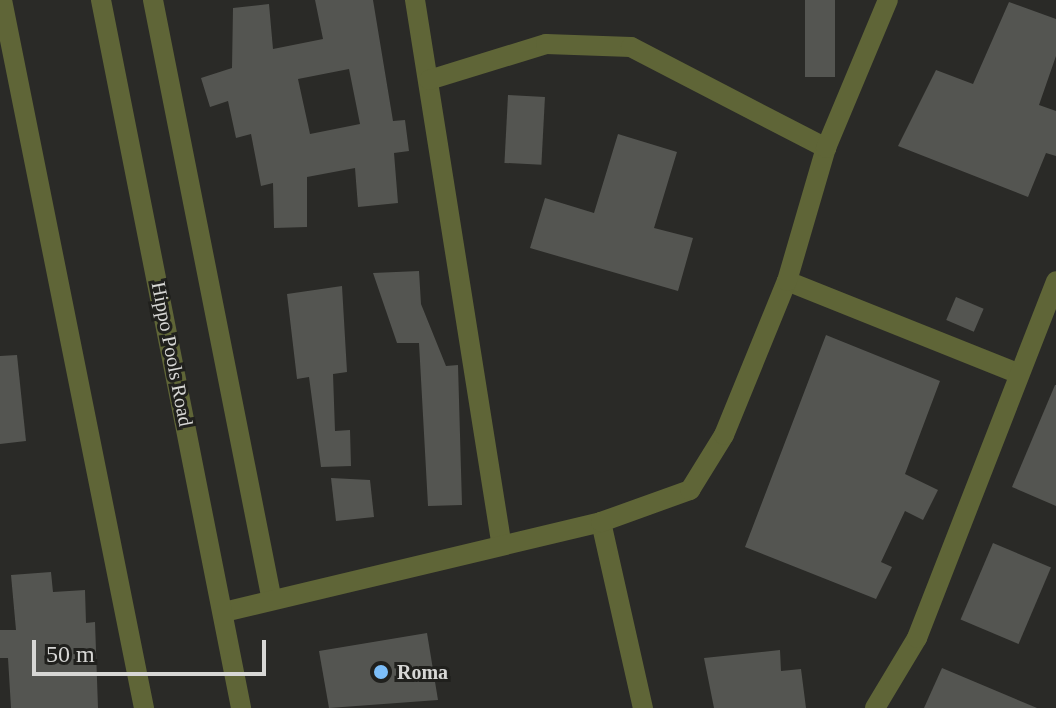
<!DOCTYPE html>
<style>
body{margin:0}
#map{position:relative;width:1056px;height:708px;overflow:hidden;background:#2a2a27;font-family:"Times New Roman",serif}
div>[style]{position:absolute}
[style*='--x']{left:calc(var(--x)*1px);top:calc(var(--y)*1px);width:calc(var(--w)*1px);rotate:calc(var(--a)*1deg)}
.building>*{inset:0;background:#545551;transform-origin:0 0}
.minor>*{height:20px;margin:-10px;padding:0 10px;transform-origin:10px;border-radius:10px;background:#5f6537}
.tertiary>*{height:20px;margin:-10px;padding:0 10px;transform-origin:10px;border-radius:10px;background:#5f6537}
.dots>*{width:22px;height:22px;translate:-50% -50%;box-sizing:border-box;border:4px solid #20201d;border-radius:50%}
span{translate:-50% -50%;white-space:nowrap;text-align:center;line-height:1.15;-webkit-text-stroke:6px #20201d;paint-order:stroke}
.street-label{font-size:20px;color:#d7d7d5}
.poi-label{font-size:20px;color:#d7d7d5;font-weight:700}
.left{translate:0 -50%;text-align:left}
.scale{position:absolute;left:32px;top:640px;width:234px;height:36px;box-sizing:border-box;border:4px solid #d7d7d5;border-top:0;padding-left:10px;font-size:24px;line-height:28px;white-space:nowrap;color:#d7d7d5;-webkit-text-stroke:6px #20201d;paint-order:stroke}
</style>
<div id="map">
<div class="building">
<i style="clip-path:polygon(evenodd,315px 0,373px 0,393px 121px,405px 120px,409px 151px,394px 153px,398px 203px,358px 207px,355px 168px,307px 177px,307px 227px,274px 228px,273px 183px,261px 186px,251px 134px,236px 138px,228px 101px,210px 107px,201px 78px,232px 68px,233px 8px,269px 4px,273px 49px,323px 39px,315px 0,349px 69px,360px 124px,310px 134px,298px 79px,349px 69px)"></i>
<i style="left:805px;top:0;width:30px;height:77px"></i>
<i style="clip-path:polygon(1009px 2px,1056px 19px,1056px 56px,1039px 105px,1056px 111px,1056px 156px,1046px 153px,1028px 197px,898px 146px,936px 70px,973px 84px)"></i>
<i style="left:508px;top:95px;width:37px;height:68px;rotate:3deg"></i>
<i style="clip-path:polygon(618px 134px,677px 152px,654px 228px,693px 238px,678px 291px,530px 248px,545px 198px,594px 213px)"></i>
<i style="clip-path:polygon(419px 271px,421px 304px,446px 366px,458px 365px,462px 505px,428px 506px,419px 343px,397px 343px,373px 273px)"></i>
<i style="clip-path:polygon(342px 286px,347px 372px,333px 374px,335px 431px,350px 430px,351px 466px,321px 467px,309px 377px,297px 379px,287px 294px)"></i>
<i style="left:956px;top:297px;width:30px;height:25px;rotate:23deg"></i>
<i style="clip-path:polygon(826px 335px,940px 381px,905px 474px,938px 490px,923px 520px,905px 511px,881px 562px,892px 567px,876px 599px,745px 547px)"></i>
<i style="clip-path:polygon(17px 355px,26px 441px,0 444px,0 356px)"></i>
<i style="clip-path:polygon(1055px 385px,1056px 385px,1056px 506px,1012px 487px)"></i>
<i style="clip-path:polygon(331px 478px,370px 480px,374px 517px,336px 521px)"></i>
<i style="left:993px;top:543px;width:63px;height:83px;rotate:23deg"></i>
<i style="clip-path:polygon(51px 572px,53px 592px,85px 590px,86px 623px,95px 622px,98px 708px,11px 708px,8px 658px,0 658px,0 630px,16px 630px,11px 575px)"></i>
<i style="clip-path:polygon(427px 633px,438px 700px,329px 708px,319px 651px)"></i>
<i style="clip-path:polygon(780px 650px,781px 671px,801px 669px,806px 708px,714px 708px,704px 658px)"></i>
<i style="clip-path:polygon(942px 668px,1037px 708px,924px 708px)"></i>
</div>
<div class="minor">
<i style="--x:2;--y:0;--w:722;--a:78.66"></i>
<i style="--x:153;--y:0;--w:608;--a:78.8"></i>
<i style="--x:415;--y:0;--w:548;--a:80.97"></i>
<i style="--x:429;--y:80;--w:122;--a:-17.1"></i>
<i style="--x:546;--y:44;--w:85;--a:2"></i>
<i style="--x:631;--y:47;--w:220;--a:27.4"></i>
<i style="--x:787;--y:281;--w:250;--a:21.8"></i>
<i style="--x:601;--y:522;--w:191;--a:77.3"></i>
<i style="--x:224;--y:612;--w:388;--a:-13.4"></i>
<i style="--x:601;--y:522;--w:95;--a:-19.8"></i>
<i style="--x:690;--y:490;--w:65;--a:-58.3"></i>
<i style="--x:724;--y:435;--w:166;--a:-67.8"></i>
<i style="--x:787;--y:281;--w:139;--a:-73.7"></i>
<i style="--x:826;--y:148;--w:160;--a:-67.3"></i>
<i style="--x:875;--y:708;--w:82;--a:-59"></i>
<i style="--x:917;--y:638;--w:383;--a:-68.7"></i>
</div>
<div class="tertiary">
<i style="--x:101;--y:0;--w:722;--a:78.81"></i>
</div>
<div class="dots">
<i style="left:381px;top:672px;background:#7cbef9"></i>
</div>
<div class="street-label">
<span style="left:172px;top:354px;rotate:79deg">Hippo Pools Road</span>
</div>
<div class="poi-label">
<span class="left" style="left:397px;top:672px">Roma</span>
</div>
<div class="scale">50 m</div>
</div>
